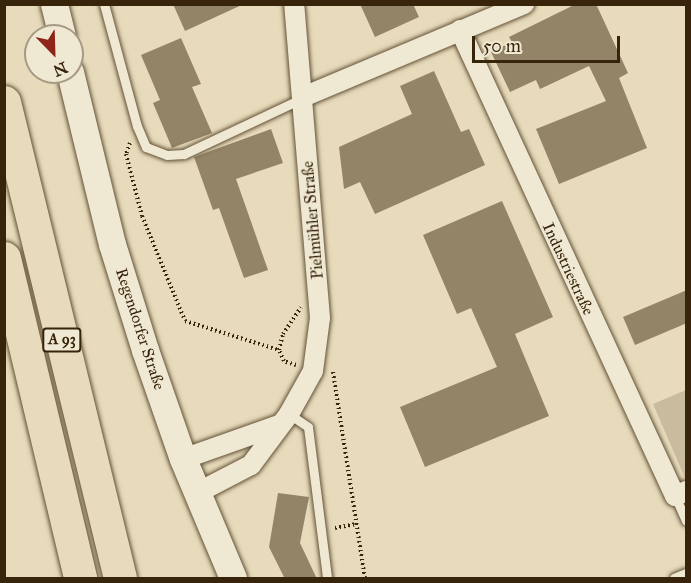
<!DOCTYPE html>
<meta charset="utf-8">
<style>
body{margin:0}
#map{position:relative;width:691px;height:583px;overflow:hidden;background:#e7dbbc;font-family:"IM FELL Great Primer",serif}
div>[style]{position:absolute}
[style*='--x']{left:calc(var(--x)*1px);top:calc(var(--y)*1px);width:calc(var(--w)*1px);rotate:calc(var(--a)*1deg)}
.green>*{inset:0;background:#c9bc9e}
.building>*{inset:0;background:#938367}
.path>*{height:4px;margin-top:-2px;transform-origin:0;background:repeating-linear-gradient(90deg,#38240a 0 1.5px,transparent 0 4.5px)}
.roads{filter:drop-shadow(0 0 2px #645236) drop-shadow(0 0 2px #645236)}
.lane>*{height:9px;margin:-4.5px;padding:0 4.5px;transform-origin:4.5px;border-radius:4.5px;background:#efe8d3}
.street>*{height:20px;margin:-10px;padding:0 10px;transform-origin:10px;border-radius:10px;background:#efe8d3}
.secondary>*{height:27px;margin:-13.5px;padding:0 13.5px;transform-origin:13.5px;border-radius:13.5px;background:#efe8d3}
.highway>*{height:33px;margin:-16.5px;padding:0 16.5px;transform-origin:16.5px;border-radius:16.5px;background:#e7dbbc}
span{translate:-50% -50%;white-space:nowrap;text-align:center;line-height:1.15;-webkit-text-stroke:4.5px #efe8d3;paint-order:stroke}
.shield-label span{padding:2px 4px;background:#efe8d3;border:2px solid;border-radius:4px;-webkit-text-stroke-width:0}
.shield-label{font-size:15px;color:#38240a;font-weight:700}
.street-label{font-size:16px;color:#38240a}
.frame{position:absolute;inset:0;border:6px solid #38240a;pointer-events:none}
.north{position:absolute;left:24px;top:24px;width:60px;height:60px;box-sizing:border-box;background:#efe8d3;border:2px solid #a69a83;border-radius:50%;rotate:157deg;font-size:16px;font-weight:700;line-height:24px;text-align:center;color:#38240a}
.north::after{content:'';display:block;margin:auto;width:21px;height:27px;background:#8f2418;clip-path:polygon(50% 0,100% 100%,50% 72%,0 100%)}
.scale{position:absolute;left:472px;top:36px;width:148px;height:27px;box-sizing:border-box;border:3px solid #38240a;border-top:0;padding-left:8px;font-size:18px;line-height:21px;white-space:nowrap;color:#38240a;-webkit-text-stroke:4px #efe8d3;paint-order:stroke}
</style>
<div id="map">
<div class="green">
<i style="clip-path:polygon(686px 390px,686px 478px,685px 478px,653px 404px)"></i>
</div>
<div class="building">
<i style="clip-path:polygon(173px 4px,244px 4px,185px 31px)"></i>
<i style="clip-path:polygon(360px 4px,413px 4px,419px 17px,375px 37px)"></i>
<i style="clip-path:polygon(576px 4px,596px 4px,628px 73px,619px 78px,647px 148px,559px 184px,536px 129px,606px 101px,589px 66px,540px 89px,536px 80px,510px 92px,491px 52px,512px 42px,509px 37px)"></i>
<i style="clip-path:polygon(181px 38px,201px 84px,192px 87px,212px 133px,172px 148px,153px 103px,160px 100px,141px 55px)"></i>
<i style="clip-path:polygon(434px 71px,461px 132px,469px 129px,485px 165px,375px 214px,360px 182px,344px 189px,339px 147px,412px 114px,400px 86px)"></i>
<i style="clip-path:polygon(271px 129px,283px 163px,236px 179px,268px 270px,244px 278px,219px 208px,213px 210px,194px 157px)"></i>
<i style="clip-path:polygon(502px 201px,553px 317px,515px 334px,549px 416px,425px 467px,400px 407px,497px 367px,471px 308px,457px 314px,423px 235px)"></i>
<i style="clip-path:polygon(687px 290px,687px 323px,635px 345px,623px 317px)"></i>
<i style="clip-path:polygon(278px 493px,309px 497px,300px 543px,317px 579px,285px 579px,269px 547px)"></i>
</div>
<div class="path">
<i style="--x:130;--y:143;--w:12;--a:110"></i>
<i style="--x:126;--y:154;--w:64;--a:75.5"></i>
<i style="--x:142;--y:216;--w:113;--a:67.7"></i>
<i style="--x:185;--y:321;--w:98;--a:17.1"></i>
<i style="--x:296;--y:365;--w:13;--a:-162"></i>
<i style="--x:284;--y:361;--w:12;--a:-114"></i>
<i style="--x:279;--y:350;--w:16;--a:-76"></i>
<i style="--x:283;--y:334;--w:32;--a:-56"></i>
<i style="--x:333;--y:372;--w:208;--a:81.2"></i>
<i style="--x:335;--y:528;--w:20;--a:-11"></i>
<i style="--x:4;--y:577;--w:1;--a:45"></i>
</div>
<div class="roads">
<div class="lane">
<i style="--x:104;--y:4;--w:126;--a:74.9"></i>
<i style="--x:137;--y:126;--w:23;--a:67"></i>
<i style="--x:146;--y:147;--w:22;--a:21"></i>
<i style="--x:167;--y:155;--w:17;--a:-3"></i>
<i style="--x:184;--y:154;--w:129;--a:-25.2"></i>
<i style="--x:289;--y:414;--w:23;--a:34"></i>
<i style="--x:308;--y:427;--w:152;--a:82.8"></i>
<i style="--x:675;--y:496;--w:27;--a:66"></i>
<i style="--x:674;--y:578;--w:13;--a:-23"></i>
</div>
<div class="street">
<i style="--x:460;--y:30;--w:513;--a:65.23"></i>
<i style="--x:675;--y:496;--w:12;--a:-24"></i>
<i style="--x:303;--y:97;--w:240;--a:-22.8"></i>
<i style="--x:183;--y:459;--w:102;--a:-19.5"></i>
<i style="--x:197;--y:493;--w:61;--a:-27.4"></i>
<i style="--x:251;--y:465;--w:64;--a:-53.3"></i>
<i style="--x:289;--y:414;--w:49;--a:-60.8"></i>
<i style="--x:313;--y:371;--w:53;--a:-82.5"></i>
<i style="--x:320;--y:318;--w:315;--a:-94.7"></i>
</div>
<div class="secondary">
<i style="--x:54;--y:4;--w:33;--a:76"></i>
<i style="--x:70;--y:72;--w:177;--a:76.3"></i>
<i style="--x:112;--y:244;--w:111;--a:72.7"></i>
<i style="--x:145;--y:350;--w:115;--a:70.8"></i>
<i style="--x:183;--y:459;--w:129;--a:67.2"></i>
</div>
<div class="highway">
<i style="--x:4;--y:102;--w:490;--a:76.3"></i>
<i style="--x:4;--y:258;--w:329;--a:76.6"></i>
</div>
</div>
<div class="shield-label">
<span style="left:62px;top:340px">A 93</span>
</div>
<div class="street-label">
<span style="left:313px;top:220px;rotate:-95deg">Pielmühler Straße</span>
<span style="left:568px;top:269px;rotate:65deg">Industriestraße</span>
<span style="left:140px;top:329px;rotate:72deg">Regendorfer Straße</span>
</div>
<div class="frame"></div>
<div class="north">N</div>
<div class="scale">50 m</div>
</div>
